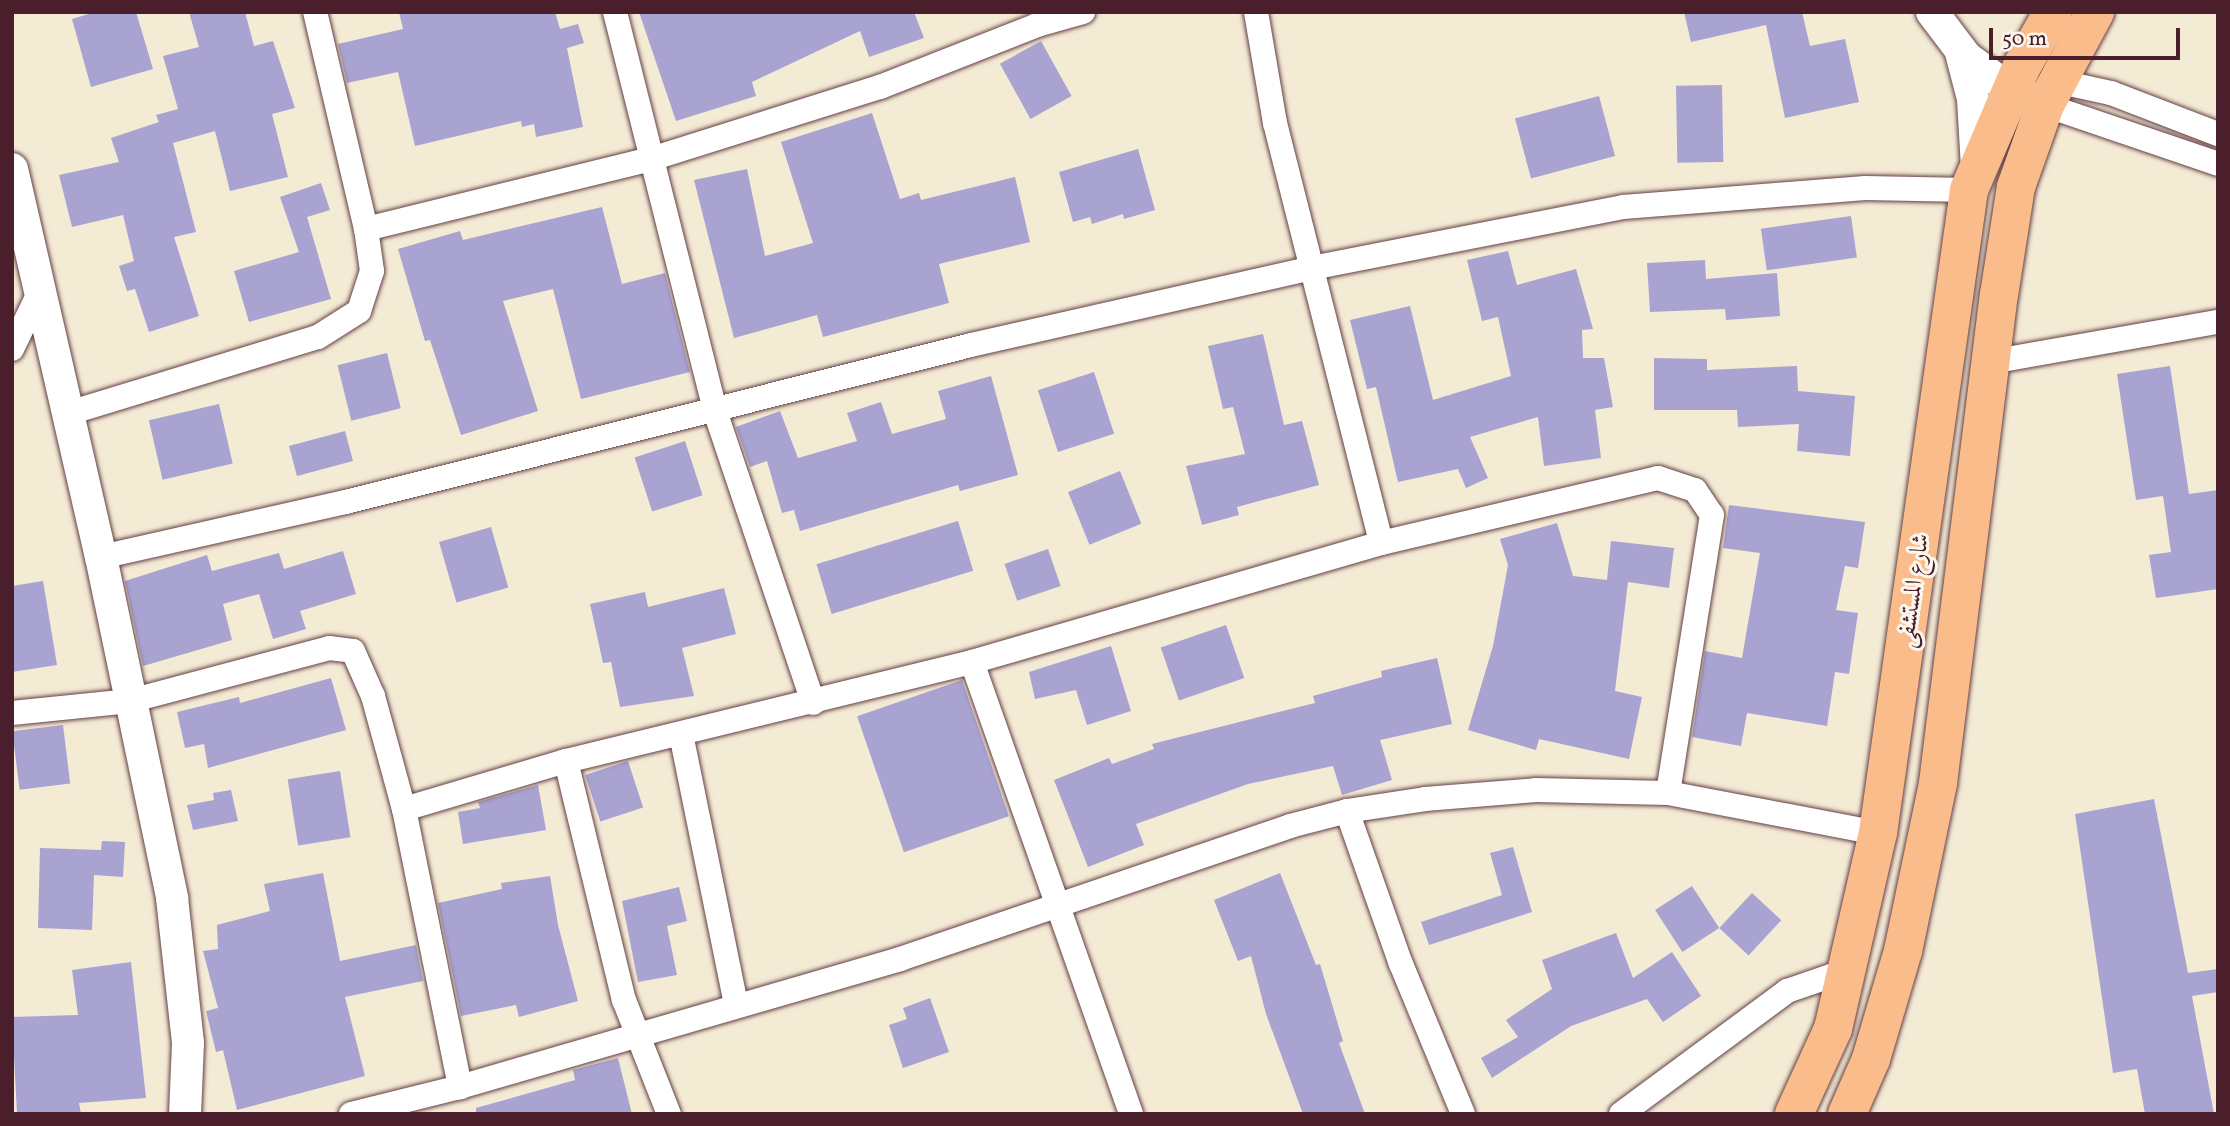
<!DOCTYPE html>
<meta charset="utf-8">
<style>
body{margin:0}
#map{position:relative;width:2230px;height:1126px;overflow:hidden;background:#f4ebd5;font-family:Vollkorn,Amiri,serif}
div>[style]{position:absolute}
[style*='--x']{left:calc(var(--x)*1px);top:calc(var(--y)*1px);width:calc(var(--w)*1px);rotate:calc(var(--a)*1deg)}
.building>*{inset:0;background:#a9a3d1;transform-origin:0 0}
.roads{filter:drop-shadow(0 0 2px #643e44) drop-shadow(0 0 2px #643e44)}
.minor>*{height:24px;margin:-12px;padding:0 12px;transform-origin:12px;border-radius:12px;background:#fff}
.tertiary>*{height:32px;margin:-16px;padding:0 16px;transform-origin:16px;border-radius:16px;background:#fff}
.primary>*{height:38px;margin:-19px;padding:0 19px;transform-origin:19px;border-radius:19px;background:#fabc8b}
span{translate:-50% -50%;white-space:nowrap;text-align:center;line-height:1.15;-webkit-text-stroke:6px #fbf7ec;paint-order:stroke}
.street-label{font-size:24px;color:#4a1f2b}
.frame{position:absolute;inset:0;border:14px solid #4a1f2b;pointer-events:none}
.scale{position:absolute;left:1989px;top:28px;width:191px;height:32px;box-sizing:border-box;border:4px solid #4a1f2b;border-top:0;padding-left:9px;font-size:21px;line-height:24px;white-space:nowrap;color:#4a1f2b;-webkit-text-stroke:5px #fbf7ec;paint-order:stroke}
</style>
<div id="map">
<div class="building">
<i style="clip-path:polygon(95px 12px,136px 12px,153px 69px,91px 87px,72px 19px)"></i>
<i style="clip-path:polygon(189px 12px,245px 12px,254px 46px,273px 41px,295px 108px,272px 114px,288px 177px,230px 191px,215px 131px,173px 143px,196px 232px,174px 237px,199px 316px,149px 332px,135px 289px,127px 291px,119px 266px,134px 261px,123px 215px,72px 227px,59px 175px,119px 162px,111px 138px,159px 122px,156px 115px,178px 109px,163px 56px,199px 47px)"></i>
<i style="clip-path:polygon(399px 12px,555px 12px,560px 29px,578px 24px,584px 43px,567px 48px,583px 127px,536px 137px,534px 124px,522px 127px,521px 121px,415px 146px,398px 72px,347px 83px,338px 44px,403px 29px)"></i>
<i style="clip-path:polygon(639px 12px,914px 12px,924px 38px,869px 57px,860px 31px,752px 82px,756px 96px,676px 121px)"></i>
<i style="clip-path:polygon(1684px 12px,1802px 12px,1810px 46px,1845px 39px,1859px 102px,1785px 118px,1766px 25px,1691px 42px)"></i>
<i style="left:1041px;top:41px;width:63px;height:47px;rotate:61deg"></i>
<i style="left:1722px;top:85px;width:77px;height:46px;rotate:89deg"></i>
<i style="left:1599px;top:96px;width:62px;height:87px;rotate:75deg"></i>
<i style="clip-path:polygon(872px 113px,900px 199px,919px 193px,921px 200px,1015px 177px,1030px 242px,939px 264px,949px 303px,823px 337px,817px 315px,734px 338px,694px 180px,747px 169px,765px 256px,813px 243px,781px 142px)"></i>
<i style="clip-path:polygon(1138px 149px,1155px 210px,1124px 219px,1123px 214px,1092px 224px,1090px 217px,1073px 222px,1059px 172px)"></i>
<i style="clip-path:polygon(321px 183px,330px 210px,307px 217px,331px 299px,249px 322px,234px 271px,299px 252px,280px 197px)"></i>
<i style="clip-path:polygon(602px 207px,622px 284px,665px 273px,690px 372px,581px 399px,553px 289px,503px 301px,538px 411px,461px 435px,430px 340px,425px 341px,398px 249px,460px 231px,463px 240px)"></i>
<i style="left:1851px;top:216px;width:42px;height:91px;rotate:82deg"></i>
<i style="clip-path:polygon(1508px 251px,1517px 285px,1576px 269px,1593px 329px,1582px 330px,1583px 358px,1604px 358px,1613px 407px,1595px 410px,1601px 458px,1544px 466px,1538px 417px,1470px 437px,1488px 478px,1466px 488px,1458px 469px,1398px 482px,1376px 387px,1367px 389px,1350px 320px,1410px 306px,1433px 400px,1511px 376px,1498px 317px,1482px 321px,1467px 260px)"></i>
<i style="clip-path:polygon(1705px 260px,1706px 279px,1777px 273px,1780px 316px,1726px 320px,1725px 309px,1650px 312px,1647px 263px)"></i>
<i style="clip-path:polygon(1263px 334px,1284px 425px,1302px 421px,1319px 485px,1237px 507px,1239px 515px,1202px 525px,1186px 466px,1245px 454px,1233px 407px,1223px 409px,1208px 346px)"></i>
<i style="left:387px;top:353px;width:57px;height:51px;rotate:76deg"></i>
<i style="clip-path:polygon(1654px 358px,1707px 359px,1707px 370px,1797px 366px,1798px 391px,1855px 396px,1850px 456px,1797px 451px,1799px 424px,1738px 427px,1737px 410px,1654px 410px)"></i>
<i style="clip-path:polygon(2170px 366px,2189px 494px,2218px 490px,2218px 589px,2156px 598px,2149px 555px,2171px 552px,2163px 496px,2136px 500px,2117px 374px)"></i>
<i style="left:1094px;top:372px;width:65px;height:59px;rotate:72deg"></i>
<i style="clip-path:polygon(991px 376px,1018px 475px,960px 491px,958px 485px,800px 531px,794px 510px,782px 513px,767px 461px,750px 467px,736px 427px,780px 411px,798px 458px,857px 441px,847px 413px,881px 402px,892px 434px,946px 419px,938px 391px)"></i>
<i style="left:219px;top:404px;width:61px;height:72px;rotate:77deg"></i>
<i style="left:345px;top:431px;width:31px;height:58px;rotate:75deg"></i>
<i style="left:685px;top:441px;width:57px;height:53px;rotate:72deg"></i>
<i style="left:1120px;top:471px;width:57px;height:56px;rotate:68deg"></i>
<i style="clip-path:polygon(1729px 505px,1865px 522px,1858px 568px,1845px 566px,1836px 610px,1858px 613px,1849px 674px,1835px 672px,1827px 726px,1747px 713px,1741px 746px,1692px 737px,1705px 651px,1742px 658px,1760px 553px,1723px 548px)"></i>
<i style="left:958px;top:521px;width:52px;height:148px;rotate:73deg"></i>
<i style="clip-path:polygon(1557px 523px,1573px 576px,1607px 580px,1611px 541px,1674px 548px,1669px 588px,1628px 582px,1615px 691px,1642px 697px,1629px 759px,1539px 739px,1536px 750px,1468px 730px,1493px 646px,1508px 565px,1500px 539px)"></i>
<i style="left:491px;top:527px;width:63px;height:54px;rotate:74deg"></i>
<i style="left:1048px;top:549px;width:39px;height:46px;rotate:71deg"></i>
<i style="clip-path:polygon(343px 551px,356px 594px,300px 611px,306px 629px,273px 639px,259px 594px,223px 604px,232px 640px,143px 666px,125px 581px,207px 555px,212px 571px,279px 553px,284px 569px)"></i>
<i style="clip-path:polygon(43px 581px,57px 665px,12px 672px,12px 586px)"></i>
<i style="clip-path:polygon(724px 588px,736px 634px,682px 648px,694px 696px,620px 707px,611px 662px,603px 663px,590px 604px,645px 592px,648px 607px)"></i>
<i style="left:1226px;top:625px;width:56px;height:69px;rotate:71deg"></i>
<i style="clip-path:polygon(1111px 646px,1131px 711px,1087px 725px,1076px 690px,1035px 699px,1029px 672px)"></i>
<i style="clip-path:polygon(1437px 658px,1452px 724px,1380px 740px,1392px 780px,1342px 795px,1333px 766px,1248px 784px,1136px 824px,1144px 845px,1088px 867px,1054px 780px,1109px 758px,1112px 764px,1154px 749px,1152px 744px,1315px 703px,1313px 696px,1382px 677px,1381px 671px)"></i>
<i style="clip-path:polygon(331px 678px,346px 730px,208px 768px,204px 744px,185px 748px,177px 712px,239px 697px,240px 703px)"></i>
<i style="left:962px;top:680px;width:144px;height:111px;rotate:71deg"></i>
<i style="left:63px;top:725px;width:59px;height:51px;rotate:83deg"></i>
<i style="left:628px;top:761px;width:49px;height:45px;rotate:72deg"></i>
<i style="left:340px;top:771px;width:67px;height:53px;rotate:81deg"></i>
<i style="clip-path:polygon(538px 785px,546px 830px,463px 844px,458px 812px,480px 808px,478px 802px)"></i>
<i style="clip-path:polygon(231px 790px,238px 821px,193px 830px,187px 805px,214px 800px,213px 793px)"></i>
<i style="clip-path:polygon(2154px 799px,2188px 973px,2218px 969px,2218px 992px,2192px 996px,2214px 1114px,2145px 1114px,2137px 1069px,2113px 1073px,2075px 814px)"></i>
<i style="clip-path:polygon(102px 841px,125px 842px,123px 877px,94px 875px,92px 930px,38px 928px,40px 848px,101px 850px)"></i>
<i style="clip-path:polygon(1513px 847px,1532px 912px,1429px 945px,1421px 922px,1502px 895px,1490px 853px)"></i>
<i style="clip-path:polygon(323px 873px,340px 961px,416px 945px,423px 981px,345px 997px,365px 1076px,237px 1110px,223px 1050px,216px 1052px,206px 1011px,218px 1008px,203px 951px,218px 949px,217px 925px,270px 911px,264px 884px)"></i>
<i style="clip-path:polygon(1280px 873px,1316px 965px,1320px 964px,1343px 1041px,1339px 1043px,1365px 1114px,1303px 1114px,1266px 1014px,1251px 956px,1238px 961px,1214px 900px)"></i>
<i style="clip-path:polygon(550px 876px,558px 925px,578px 1001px,519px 1017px,516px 1005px,461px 1016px,438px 903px,502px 889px,501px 883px)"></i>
<i style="left:1692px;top:886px;width:50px;height:44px;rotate:57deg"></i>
<i style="clip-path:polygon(679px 887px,687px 921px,667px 926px,677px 975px,638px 982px,622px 901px)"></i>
<i style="left:1752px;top:893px;width:40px;height:48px;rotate:43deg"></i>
<i style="clip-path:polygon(1616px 933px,1633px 978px,1672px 952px,1701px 996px,1663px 1022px,1647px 999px,1571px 1026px,1492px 1078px,1481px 1058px,1518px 1037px,1506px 1020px,1552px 989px,1542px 960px)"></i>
<i style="clip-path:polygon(131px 962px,146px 1098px,79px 1103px,81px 1114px,17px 1114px,12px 1017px,78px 1015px,72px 970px)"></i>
<i style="clip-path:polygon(930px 998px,949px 1052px,903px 1068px,889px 1025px,907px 1019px,903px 1008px)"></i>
<i style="clip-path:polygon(618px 1058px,632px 1114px,476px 1114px,476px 1108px,575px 1080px,573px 1070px)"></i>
</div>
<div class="roads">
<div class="minor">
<i style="--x:615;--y:12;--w:411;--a:75.9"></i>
<i style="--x:715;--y:411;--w:308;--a:71.4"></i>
<i style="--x:1256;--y:12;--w:113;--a:80.3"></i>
<i style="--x:1275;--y:123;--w:433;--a:75.8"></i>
<i style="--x:2056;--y:81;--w:56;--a:12.3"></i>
<i style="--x:2111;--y:93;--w:115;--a:21"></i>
<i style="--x:2045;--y:105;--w:183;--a:18.8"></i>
<i style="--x:366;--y:229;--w:293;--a:-13.8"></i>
<i style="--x:651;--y:159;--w:240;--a:-17.5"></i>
<i style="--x:880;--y:87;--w:169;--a:-21.5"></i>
<i style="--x:1037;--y:25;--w:48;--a:-15.8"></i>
<i style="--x:12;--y:349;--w:64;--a:-64.2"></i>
<i style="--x:1990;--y:362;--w:231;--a:-10"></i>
<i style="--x:69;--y:413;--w:260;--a:-17"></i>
<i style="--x:318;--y:337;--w:49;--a:-32.4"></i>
<i style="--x:359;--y:311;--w:42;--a:-72"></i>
<i style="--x:372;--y:271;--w:42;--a:-98.1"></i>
<i style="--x:366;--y:229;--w:223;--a:-103.2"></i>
<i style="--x:101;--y:557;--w:251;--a:-12.7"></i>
<i style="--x:346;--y:502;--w:644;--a:-14.1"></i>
<i style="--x:971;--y:345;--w:350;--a:-12.7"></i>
<i style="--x:1312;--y:268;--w:317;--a:-11.1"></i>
<i style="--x:1623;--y:207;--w:243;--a:-4.5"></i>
<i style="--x:1865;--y:188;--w:104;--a:1.1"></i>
<i style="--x:972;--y:662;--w:479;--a:70.6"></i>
<i style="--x:12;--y:713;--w:119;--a:-5.8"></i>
<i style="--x:130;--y:701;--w:206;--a:-14.9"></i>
<i style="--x:329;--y:648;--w:24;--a:7"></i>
<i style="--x:353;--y:651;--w:49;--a:66"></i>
<i style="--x:373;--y:696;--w:117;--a:74.7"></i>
<i style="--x:404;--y:809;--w:284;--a:78.6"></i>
<i style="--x:681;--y:734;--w:277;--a:78.5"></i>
<i style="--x:566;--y:761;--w:246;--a:76.4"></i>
<i style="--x:624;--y:1000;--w:123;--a:68.5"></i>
<i style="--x:404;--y:809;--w:169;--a:-16.5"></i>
<i style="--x:566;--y:761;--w:418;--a:-13.7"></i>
<i style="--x:972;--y:662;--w:426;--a:-16.2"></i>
<i style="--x:1381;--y:543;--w:285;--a:-13.2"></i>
<i style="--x:1658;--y:478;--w:39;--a:18"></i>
<i style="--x:1695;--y:490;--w:30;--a:56"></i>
<i style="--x:1712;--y:515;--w:281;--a:99"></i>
<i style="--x:1347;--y:811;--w:162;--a:70.6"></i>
<i style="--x:1401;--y:964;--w:162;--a:67.5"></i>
<i style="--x:351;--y:1114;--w:112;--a:-13.9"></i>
<i style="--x:460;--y:1087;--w:458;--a:-16.2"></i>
<i style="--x:900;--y:959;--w:412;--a:-18.8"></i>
<i style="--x:1290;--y:826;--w:59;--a:-14.7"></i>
<i style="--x:1347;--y:811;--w:79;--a:-8.7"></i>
<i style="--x:1425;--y:799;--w:111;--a:-4.6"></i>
<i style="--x:1536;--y:790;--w:132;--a:1.3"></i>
<i style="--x:1668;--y:793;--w:214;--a:10.8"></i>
<i style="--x:1621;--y:1114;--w:207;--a:-36.5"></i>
<i style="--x:1787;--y:991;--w:65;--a:-19"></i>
</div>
<div class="tertiary">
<i style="--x:1932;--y:12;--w:56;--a:52.9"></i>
<i style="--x:1966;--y:57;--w:57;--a:36.5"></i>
<i style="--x:2012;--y:91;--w:22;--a:22"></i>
<i style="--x:1960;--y:49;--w:52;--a:75.4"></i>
<i style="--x:1973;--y:99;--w:70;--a:86.7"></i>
<i style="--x:12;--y:169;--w:398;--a:77.1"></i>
<i style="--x:101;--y:557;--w:348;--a:78.2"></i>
<i style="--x:172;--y:898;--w:146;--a:83.7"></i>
<i style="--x:188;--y:1043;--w:71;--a:92.4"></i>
</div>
<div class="primary">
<i style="--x:1794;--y:1114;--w:94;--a:-65.4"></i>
<i style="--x:1833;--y:1029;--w:201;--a:-77.1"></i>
<i style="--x:1878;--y:833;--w:649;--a:-81.94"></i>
<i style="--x:1969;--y:190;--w:135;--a:-66.9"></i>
<i style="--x:2022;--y:66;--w:62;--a:-60.1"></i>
<i style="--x:1847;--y:1114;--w:60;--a:-66.4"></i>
<i style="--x:1871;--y:1059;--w:113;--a:-73.5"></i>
<i style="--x:1903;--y:951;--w:172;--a:-78.2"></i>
<i style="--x:1938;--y:783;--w:492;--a:-82.9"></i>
<i style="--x:1999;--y:295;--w:109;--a:-81.1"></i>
<i style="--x:2016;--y:187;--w:87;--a:-70.5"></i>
<i style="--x:2045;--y:105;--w:106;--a:-61.7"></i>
</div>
</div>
<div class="street-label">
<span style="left:1915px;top:591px;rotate:-82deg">شارع المستشفى</span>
</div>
<div class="frame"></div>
<div class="scale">50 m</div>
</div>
